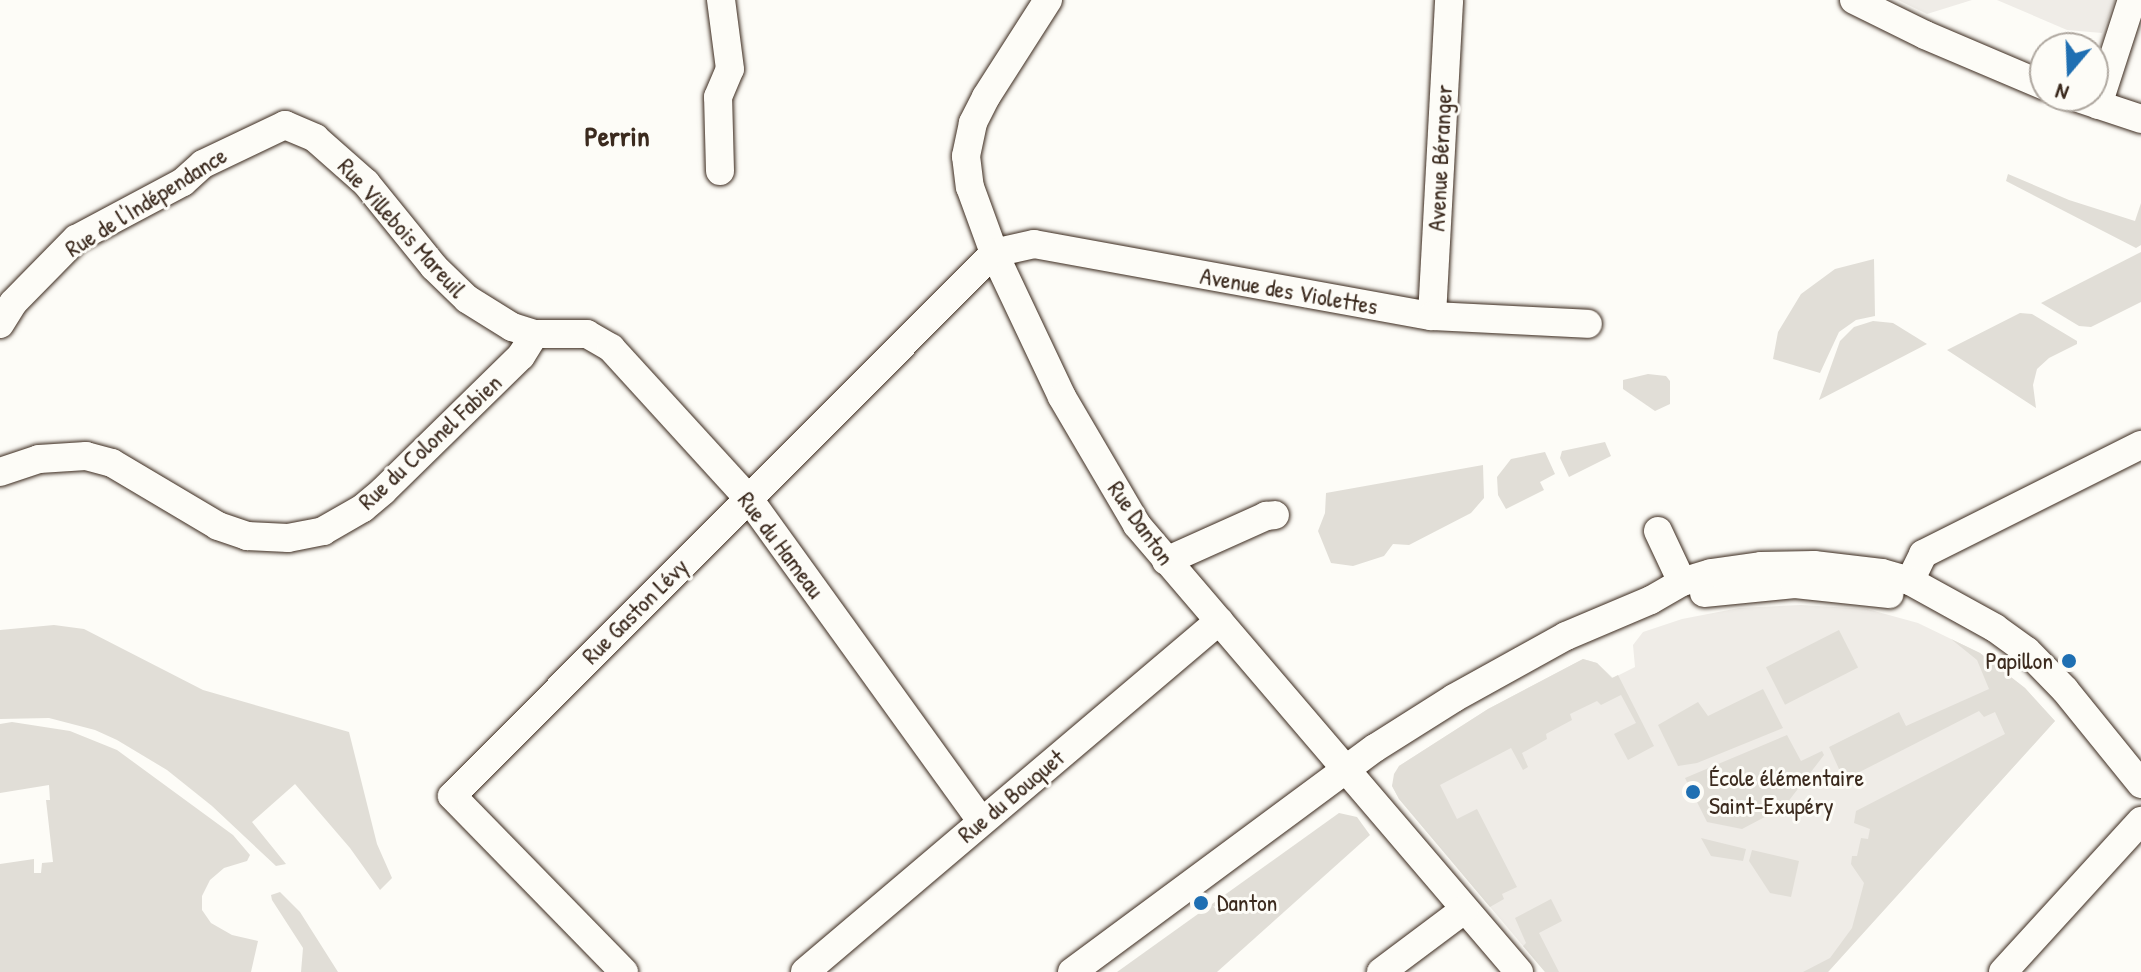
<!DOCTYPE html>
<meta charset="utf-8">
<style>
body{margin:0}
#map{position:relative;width:2141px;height:972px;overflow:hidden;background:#fdfcf7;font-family:"Patrick Hand",sans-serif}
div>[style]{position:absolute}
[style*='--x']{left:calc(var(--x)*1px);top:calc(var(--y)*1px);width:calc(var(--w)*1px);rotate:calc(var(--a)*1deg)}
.built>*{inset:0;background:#efece7}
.green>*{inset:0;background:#e1ded7;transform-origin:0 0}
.roads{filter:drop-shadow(0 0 2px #3b2a1e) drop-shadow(0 0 2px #3b2a1e)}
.minor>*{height:28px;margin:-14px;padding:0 14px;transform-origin:14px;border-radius:14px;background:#fdfcf7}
.dots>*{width:22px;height:22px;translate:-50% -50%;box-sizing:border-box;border:4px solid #fdfcf7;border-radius:50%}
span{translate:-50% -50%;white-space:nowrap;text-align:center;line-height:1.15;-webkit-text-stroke:6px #fdfcf7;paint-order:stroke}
.street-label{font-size:24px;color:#3b2a1e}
.poi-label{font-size:24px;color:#3b2a1e}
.right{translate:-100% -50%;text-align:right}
.left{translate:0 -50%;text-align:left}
.quarter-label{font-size:28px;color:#3b2a1e;font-weight:700}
.north{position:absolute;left:2029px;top:32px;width:80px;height:80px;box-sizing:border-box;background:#fdfcf7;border:2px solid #afa8a0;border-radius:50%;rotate:199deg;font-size:22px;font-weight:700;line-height:32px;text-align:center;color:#3b2a1e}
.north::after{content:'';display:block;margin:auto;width:28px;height:36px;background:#1f6fb2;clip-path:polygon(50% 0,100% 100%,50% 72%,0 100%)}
</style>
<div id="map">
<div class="built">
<i style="clip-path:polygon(1898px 0,1972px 0,1927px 14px)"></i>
<i style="clip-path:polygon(1997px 0,2115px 0,2102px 33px,2067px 30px)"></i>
<i style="clip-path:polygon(1801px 605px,1867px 609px,1918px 623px,1980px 653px,2025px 688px,2055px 721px,1828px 972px,1545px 972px,1399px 799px,1392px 786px,1399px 766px,1488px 709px,1583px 659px,1597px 663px,1613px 678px,1635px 667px,1633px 645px,1643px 632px,1682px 619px,1739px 608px)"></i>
</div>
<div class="green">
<i style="clip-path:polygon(2008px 174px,2069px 200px,2135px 221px,2141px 203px,2141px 245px,2136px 248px,2006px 181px)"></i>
<i style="clip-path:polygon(2141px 252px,2141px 302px,2091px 327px,2079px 326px,2041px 303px)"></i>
<i style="clip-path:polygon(1874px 259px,1875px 316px,1856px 320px,1839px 332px,1820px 373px,1773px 359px,1778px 332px,1801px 294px,1835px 269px)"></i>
<i style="clip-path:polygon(2020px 313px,2032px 314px,2077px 341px,2077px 344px,2049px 358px,2037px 369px,2033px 385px,2036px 408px,1947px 350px)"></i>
<i style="clip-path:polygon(1873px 321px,1893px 323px,1927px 344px,1819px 400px,1840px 341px,1854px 327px)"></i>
<i style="clip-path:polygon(1648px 374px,1666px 376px,1670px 381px,1670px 404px,1655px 411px,1623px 389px,1623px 380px)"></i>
<i style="clip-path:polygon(1605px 442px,1611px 456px,1569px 477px,1560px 458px,1562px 451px)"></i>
<i style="clip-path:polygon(1545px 452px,1555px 474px,1540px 482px,1544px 490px,1506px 509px,1498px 495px,1497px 477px,1511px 459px)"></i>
<i style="clip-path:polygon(1483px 465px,1484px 498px,1471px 513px,1409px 545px,1393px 544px,1384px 556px,1353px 566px,1331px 563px,1318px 531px,1325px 513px,1326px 493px)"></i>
<i style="clip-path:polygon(54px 625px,84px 629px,203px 690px,349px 732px,377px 844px,392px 878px,380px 890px,350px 848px,295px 784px,252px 822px,286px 864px,276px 866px,212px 806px,167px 770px,117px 740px,95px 730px,49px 718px,0 719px,0 630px)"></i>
<i style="left:1839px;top:630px;width:42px;height:82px;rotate:63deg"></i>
<i style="clip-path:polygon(1951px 639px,1980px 653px,2025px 688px,2055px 721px,1828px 972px,1803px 972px,1830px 958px,1852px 928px,1864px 883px,1851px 864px,1852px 856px,1857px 856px,1861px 838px,1868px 839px,1870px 829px,1854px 823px,1856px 811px,2005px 734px,1995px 712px,1984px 717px,1979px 711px,1844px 780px,1829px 747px,1899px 712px,1906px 726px,1989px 689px,1977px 660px)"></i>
<i style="clip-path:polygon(1583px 659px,1597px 663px,1612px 678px,1618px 675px,1654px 746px,1628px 760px,1614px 734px,1636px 723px,1621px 695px,1601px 705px,1597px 701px,1570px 714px,1572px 720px,1546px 734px,1547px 739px,1522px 753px,1528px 767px,1523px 770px,1511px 748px,1440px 785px,1457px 819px,1477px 809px,1517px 887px,1502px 894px,1504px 899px,1490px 907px,1399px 799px,1392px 786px,1394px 774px,1399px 766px,1488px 709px)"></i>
<i style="clip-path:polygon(1763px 689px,1783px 728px,1697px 763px,1678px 766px,1658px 725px,1698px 702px,1708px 716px)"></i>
<i style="clip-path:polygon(12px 722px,70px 731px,117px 750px,233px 835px,250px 855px,247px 861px,224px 868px,210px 880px,202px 896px,202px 910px,211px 923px,232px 935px,258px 941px,251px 972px,0 972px,0 864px,34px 859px,34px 873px,41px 873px,42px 863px,53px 862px,46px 800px,50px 800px,49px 785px,0 793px,0 724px)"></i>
<i style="clip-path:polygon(1787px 735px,1801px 761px,1822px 751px,1824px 755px,1784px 807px,1742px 829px,1707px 822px,1685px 778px)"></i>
<i style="clip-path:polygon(1339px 813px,1357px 817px,1370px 835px,1217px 972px,1117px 972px)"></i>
<i style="clip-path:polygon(1701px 838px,1746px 849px,1743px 861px,1711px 856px)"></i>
<i style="clip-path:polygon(1752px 850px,1799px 861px,1791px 897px,1770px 893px,1749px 861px)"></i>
<i style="clip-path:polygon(280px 892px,300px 912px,338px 972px,301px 972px,303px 948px,272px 900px,271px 895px)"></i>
<i style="clip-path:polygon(1551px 899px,1562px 921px,1539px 933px,1559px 972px,1545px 972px,1523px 946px,1526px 943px,1515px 918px)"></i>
</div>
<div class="roads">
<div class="minor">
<i style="--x:1048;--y:0;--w:115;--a:122.6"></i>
<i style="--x:986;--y:97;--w:29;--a:117"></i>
<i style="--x:973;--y:123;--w:34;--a:102"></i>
<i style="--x:966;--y:156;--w:31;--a:83"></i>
<i style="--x:970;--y:187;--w:70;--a:70"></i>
<i style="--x:994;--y:253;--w:159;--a:64.7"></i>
<i style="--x:1062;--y:397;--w:148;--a:59.6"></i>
<i style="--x:1137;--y:525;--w:588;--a:49.48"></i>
<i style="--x:1854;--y:0;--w:79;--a:26.2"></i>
<i style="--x:1925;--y:35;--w:130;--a:23"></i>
<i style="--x:2072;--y:96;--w:73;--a:18.4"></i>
<i style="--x:2098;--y:105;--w:110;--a:-72.1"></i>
<i style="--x:720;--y:171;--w:74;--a:-91.5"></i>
<i style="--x:718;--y:97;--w:30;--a:-67"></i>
<i style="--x:730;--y:69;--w:70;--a:-97.4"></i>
<i style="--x:1432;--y:316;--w:316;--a:-86.9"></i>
<i style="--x:0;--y:324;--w:25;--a:-58"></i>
<i style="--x:13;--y:303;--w:90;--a:-45.5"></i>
<i style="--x:76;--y:239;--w:121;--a:-28"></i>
<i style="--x:183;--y:182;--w:27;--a:-42"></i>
<i style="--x:203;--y:164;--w:91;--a:-25.4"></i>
<i style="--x:285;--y:125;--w:33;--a:23"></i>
<i style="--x:315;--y:138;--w:68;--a:41.4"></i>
<i style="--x:366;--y:183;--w:108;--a:51"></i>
<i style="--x:434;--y:267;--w:46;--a:44.1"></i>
<i style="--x:467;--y:299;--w:53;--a:31.9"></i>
<i style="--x:512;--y:327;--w:24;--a:17"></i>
<i style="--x:535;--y:334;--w:52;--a:0"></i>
<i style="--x:587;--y:334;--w:28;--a:30"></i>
<i style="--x:611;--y:348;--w:205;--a:47.6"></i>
<i style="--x:749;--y:499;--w:397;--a:54.2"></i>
<i style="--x:0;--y:472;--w:41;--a:-18.4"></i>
<i style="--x:39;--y:459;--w:47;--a:-3.7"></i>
<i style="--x:86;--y:456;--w:27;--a:15"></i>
<i style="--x:112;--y:463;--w:123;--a:30.7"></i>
<i style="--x:218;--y:526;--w:31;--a:19"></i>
<i style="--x:247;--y:536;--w:41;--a:2.8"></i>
<i style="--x:288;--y:538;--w:36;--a:-11"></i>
<i style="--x:323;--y:531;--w:46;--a:-29.9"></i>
<i style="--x:363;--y:508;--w:26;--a:-40"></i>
<i style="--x:383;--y:491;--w:193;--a:-44.4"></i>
<i style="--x:521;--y:356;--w:26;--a:-58"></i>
<i style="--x:1658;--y:531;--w:56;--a:64.8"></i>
<i style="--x:1166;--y:561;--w:110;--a:-24.2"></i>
<i style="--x:1266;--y:516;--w:9;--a:-6"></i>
<i style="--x:1910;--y:581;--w:30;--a:-64"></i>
<i style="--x:1923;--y:554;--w:244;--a:-26.6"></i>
<i style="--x:1704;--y:593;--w:91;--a:-5.6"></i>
<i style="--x:1795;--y:584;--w:95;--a:6.1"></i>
<i style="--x:624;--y:972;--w:246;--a:-134.3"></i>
<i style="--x:452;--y:796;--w:767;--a:-45.05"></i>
<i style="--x:994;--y:253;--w:41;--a:-12.7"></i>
<i style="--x:1034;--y:244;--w:404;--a:10.3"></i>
<i style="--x:1432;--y:316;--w:156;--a:2.9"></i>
<i style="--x:805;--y:972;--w:543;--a:-40.29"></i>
<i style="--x:1072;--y:972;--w:377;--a:-36.5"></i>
<i style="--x:1375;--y:748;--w:93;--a:-32.3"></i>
<i style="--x:1454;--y:698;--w:128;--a:-29"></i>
<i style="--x:1566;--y:636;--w:92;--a:-23"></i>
<i style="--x:1651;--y:600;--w:36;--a:-30"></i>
<i style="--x:1682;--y:582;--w:30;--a:-17"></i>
<i style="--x:1711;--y:573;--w:50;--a:-8"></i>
<i style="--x:1761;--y:566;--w:53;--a:-1.1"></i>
<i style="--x:1814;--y:565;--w:68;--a:6.7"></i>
<i style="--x:1882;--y:573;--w:29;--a:16"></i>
<i style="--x:1910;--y:581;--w:97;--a:28.9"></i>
<i style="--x:1995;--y:628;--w:39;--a:36"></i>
<i style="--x:2027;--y:651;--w:54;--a:45.7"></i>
<i style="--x:2065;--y:690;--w:121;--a:51"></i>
<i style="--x:1381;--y:972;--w:104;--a:-36.8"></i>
<i style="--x:2003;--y:972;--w:205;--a:-47.6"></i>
</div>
</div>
<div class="dots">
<i style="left:2069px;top:661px;background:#1f6fb2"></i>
<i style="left:1693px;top:792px;background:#1f6fb2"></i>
<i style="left:1201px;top:903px;background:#1f6fb2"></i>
</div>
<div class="street-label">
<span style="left:1440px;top:158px;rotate:-87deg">Avenue Béranger</span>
<span style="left:146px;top:202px;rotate:-32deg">Rue de l'Indépendance</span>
<span style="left:402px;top:228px;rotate:48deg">Rue Villebois Mareuil</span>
<span style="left:1289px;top:291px;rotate:10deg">Avenue des Violettes</span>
<span style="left:430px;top:442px;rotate:-43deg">Rue du Colonel Fabien</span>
<span style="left:1141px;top:523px;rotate:55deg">Rue Danton</span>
<span style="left:781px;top:545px;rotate:53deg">Rue du Hameau</span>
<span style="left:635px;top:611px;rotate:-45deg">Rue Gaston Lévy</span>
<span style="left:1011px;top:796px;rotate:-40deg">Rue du Bouquet</span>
</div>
<div class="poi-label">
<span class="right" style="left:2053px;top:661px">Papillon</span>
<span class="left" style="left:1709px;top:792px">École élémentaire<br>Saint-Exupéry</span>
<span class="left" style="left:1217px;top:903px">Danton</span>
</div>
<div class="quarter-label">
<span style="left:617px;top:136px">Perrin</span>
</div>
<div class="north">N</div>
</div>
